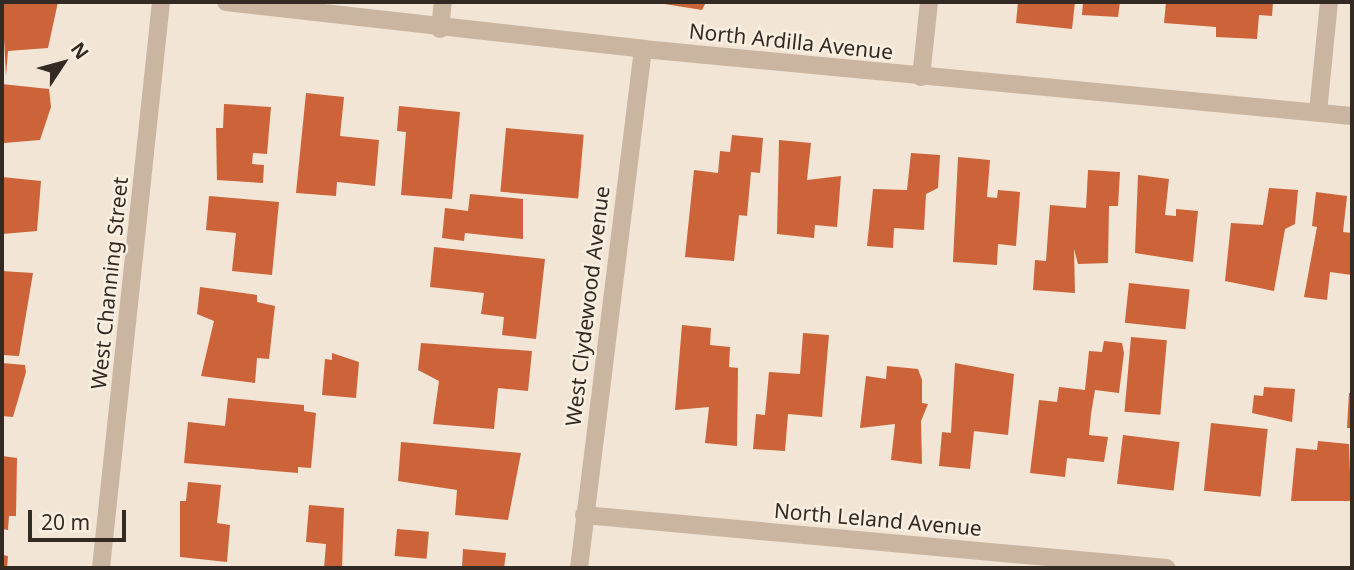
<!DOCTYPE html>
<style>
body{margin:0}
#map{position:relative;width:1354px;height:570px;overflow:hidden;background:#f2e5d5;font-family:"Noto Sans",sans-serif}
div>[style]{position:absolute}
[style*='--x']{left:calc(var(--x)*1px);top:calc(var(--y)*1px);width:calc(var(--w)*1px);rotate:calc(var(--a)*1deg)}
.building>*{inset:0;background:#cc6339;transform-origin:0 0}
.minor>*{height:18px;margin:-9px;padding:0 9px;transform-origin:9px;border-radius:9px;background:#cab5a1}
span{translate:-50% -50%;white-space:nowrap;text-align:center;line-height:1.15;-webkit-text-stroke:5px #f9efe1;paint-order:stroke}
.street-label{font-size:21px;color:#342a24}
.frame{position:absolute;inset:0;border:4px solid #342a24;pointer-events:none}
.north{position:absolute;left:28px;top:28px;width:70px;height:70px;-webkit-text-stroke:5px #f9efe1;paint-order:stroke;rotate:54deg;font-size:19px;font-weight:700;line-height:28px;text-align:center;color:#342a24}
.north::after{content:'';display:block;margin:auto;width:24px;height:32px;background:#342a24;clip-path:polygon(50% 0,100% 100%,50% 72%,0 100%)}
.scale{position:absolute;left:28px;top:510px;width:98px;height:32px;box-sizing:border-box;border:4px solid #342a24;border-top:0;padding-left:9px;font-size:21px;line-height:24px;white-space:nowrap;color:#342a24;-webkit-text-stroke:5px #f9efe1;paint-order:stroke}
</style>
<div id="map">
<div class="building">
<i style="clip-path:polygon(2px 2px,58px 2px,48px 48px,8px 51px,6px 76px)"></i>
<i style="clip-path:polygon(652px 2px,706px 2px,702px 10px)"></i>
<i style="clip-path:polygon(1018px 2px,1075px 2px,1072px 29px,1016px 23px)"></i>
<i style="clip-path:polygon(1083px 2px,1120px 2px,1118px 17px,1082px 15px)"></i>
<i style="clip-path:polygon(1166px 2px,1273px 2px,1272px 16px,1259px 15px,1257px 39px,1216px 37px,1216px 27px,1164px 23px)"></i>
<i style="clip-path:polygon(2px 84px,49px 89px,51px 107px,40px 140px,4px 143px)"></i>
<i style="clip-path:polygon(306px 93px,344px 97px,340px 136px,379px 140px,375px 186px,337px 182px,336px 196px,296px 193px)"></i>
<i style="clip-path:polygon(224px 104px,271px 107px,267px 154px,253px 153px,252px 164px,264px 165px,263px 183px,217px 180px,216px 128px,223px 128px)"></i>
<i style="clip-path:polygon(399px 106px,460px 112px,452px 199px,401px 195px,406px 132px,397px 131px)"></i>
<i style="left:506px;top:128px;width:78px;height:64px;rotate:5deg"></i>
<i style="clip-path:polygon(732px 135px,763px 138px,760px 173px,751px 172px,747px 216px,739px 215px,734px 261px,685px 257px,694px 170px,718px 173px,720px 151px,730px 152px)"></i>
<i style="clip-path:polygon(779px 140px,811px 143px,807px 180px,841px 176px,837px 227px,815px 225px,814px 238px,777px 234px)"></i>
<i style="clip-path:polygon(911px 153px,940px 155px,938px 188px,926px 194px,924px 230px,894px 228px,893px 248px,867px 246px,873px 189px,907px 190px)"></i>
<i style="clip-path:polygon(958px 157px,990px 160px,987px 197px,997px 198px,998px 190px,1020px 192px,1016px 246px,998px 244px,997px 265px,953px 262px)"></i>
<i style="clip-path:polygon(1088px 170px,1120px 172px,1118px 206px,1109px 206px,1108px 263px,1078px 264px,1074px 249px,1075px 293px,1033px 290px,1035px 260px,1046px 261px,1050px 205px,1086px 208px)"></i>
<i style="clip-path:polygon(1138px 175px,1169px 179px,1165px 215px,1176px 216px,1176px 209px,1198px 211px,1193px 262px,1135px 253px)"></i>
<i style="clip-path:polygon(2px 177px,41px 181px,37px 231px,2px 234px)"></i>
<i style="clip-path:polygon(1269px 188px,1298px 190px,1295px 224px,1285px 229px,1274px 291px,1225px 281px,1231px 223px,1263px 225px)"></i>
<i style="clip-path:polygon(1316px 192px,1347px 196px,1343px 232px,1352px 233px,1352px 275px,1330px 272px,1327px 300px,1304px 297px,1317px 227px,1312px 226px)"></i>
<i style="clip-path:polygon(470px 194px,523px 199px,523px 239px,465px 233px,464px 241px,442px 238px,445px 208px,468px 211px)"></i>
<i style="clip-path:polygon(209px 196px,279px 202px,272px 275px,232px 271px,236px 233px,206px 230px)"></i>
<i style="clip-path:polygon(434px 247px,545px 259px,536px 339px,502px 335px,504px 317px,481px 314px,484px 293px,430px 287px)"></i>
<i style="clip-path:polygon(2px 271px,33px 273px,19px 356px,2px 355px)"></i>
<i style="left:1129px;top:283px;width:61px;height:40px;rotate:6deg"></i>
<i style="clip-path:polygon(200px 287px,257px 295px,257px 302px,275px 306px,269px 359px,257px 358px,255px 383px,201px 376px,214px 321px,197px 314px)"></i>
<i style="clip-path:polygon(682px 325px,711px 328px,710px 345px,730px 347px,729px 367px,738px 368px,737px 446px,705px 443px,709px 407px,675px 410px)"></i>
<i style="clip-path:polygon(803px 333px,829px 335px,822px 417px,788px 414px,785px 451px,753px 449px,756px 414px,765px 415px,769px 372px,800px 374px)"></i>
<i style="left:1131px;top:337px;width:36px;height:75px;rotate:5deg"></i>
<i style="clip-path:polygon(1104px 341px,1122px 343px,1124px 353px,1119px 393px,1095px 390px,1091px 414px,1089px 435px,1108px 437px,1104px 462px,1067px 458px,1065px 477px,1030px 473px,1039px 400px,1057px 402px,1059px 387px,1085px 390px,1089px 351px,1102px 352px)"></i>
<i style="clip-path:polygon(421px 343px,532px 351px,528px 391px,498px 388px,494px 429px,433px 424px,439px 381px,418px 370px)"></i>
<i style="clip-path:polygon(332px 353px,359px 362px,356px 398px,322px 395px,325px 359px,332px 360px)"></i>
<i style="clip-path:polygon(2px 363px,25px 365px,26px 372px,13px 417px,2px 416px)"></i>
<i style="clip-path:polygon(955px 363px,1014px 374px,1008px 435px,974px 431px,970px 469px,939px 466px,942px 432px,951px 433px)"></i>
<i style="clip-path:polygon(887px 366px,918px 369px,922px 380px,922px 403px,928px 404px,921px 421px,922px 464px,891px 460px,895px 424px,860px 428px,866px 376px,886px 379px)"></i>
<i style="clip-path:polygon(1264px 387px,1295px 389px,1292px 422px,1252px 413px,1254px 395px,1263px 396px)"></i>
<i style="clip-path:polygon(1349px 393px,1352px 393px,1352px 428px,1347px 428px)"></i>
<i style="clip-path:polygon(228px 398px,304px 405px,304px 411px,316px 413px,311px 468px,298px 467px,298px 473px,184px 463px,188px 422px,225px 426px)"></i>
<i style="left:1211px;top:423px;width:57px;height:68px;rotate:6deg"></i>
<i style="left:1123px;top:435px;width:57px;height:49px;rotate:7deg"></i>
<i style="clip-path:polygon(1318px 441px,1349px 444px,1351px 501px,1291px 501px,1296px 448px,1317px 450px)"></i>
<i style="clip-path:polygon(401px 442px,521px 453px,508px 520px,455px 515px,457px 490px,398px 481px)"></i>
<i style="clip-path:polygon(2px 456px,17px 458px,16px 516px,9px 516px,8px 530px,2px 529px)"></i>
<i style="clip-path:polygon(188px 482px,221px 485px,217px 523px,230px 525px,227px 562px,180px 557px,180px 501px,186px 501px)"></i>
<i style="clip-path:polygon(309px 505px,344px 508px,342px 568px,324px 568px,326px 544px,306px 542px)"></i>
<i style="left:397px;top:529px;width:32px;height:27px;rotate:5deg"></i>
<i style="clip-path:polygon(463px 549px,506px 553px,504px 568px,462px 568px)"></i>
<i style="clip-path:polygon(2px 555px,8px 556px,7px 568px,2px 568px)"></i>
</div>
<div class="minor">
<i style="--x:226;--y:2;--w:420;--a:6.4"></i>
<i style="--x:643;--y:49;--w:712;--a:5.4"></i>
<i style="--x:440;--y:29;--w:27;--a:-84"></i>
<i style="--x:921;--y:77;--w:75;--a:-83.9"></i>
<i style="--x:1318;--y:112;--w:111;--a:-84.3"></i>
<i style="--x:584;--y:515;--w:585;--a:5.19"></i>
<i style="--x:101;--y:568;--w:569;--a:-83.95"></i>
<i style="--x:579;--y:568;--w:523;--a:-82.97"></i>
</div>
<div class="street-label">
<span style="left:791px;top:41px;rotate:6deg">North Ardilla Avenue</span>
<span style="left:109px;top:283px;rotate:-84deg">West Channing Street</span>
<span style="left:587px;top:306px;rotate:-83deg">West Clydewood Avenue</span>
<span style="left:878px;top:519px;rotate:5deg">North Leland Avenue</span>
</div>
<div class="frame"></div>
<div class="north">N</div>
<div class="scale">20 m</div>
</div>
